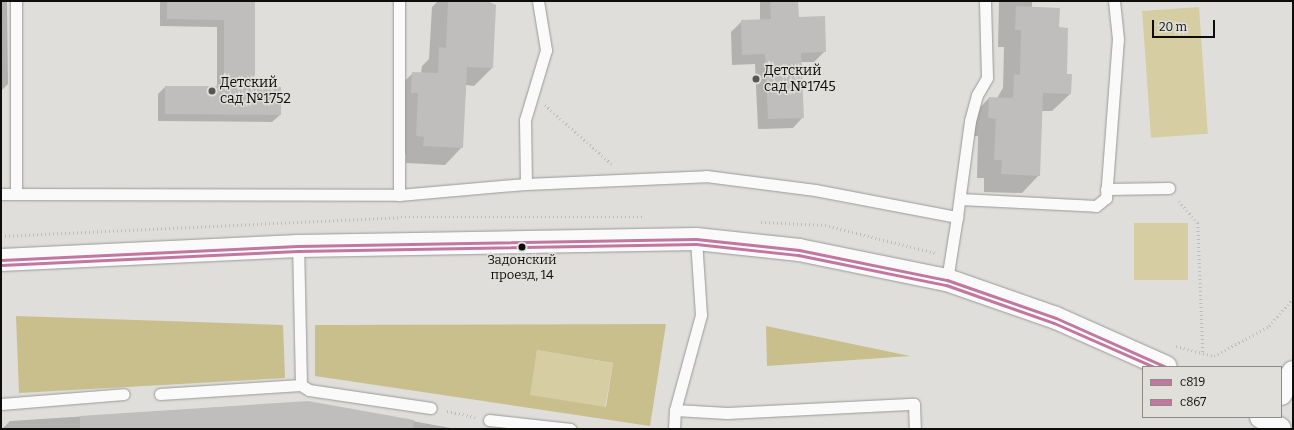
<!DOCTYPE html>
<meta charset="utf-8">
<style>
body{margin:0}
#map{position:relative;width:1294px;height:430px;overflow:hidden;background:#dfdedb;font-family:Bitter,serif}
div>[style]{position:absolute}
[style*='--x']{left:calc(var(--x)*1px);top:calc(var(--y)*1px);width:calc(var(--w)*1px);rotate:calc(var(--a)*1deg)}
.green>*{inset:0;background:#d6cea2;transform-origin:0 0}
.forest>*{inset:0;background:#c8bf8d}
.shadow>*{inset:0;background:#0003}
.building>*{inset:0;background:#bfbebc}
.path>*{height:2.5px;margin-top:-1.25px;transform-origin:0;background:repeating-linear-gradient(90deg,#bcbcbb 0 1px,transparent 0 4px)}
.roads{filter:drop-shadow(0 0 1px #999997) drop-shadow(0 0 1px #999997)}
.lane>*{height:11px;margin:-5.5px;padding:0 5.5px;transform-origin:5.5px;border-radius:5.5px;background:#fafafa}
.secondary>*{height:22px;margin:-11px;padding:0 11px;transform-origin:11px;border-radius:11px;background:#fafafa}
.bus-1>*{height:3px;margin:-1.5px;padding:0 1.5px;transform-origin:1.5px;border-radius:1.5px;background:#c277a0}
.bus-2>*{height:3px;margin:-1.5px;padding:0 1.5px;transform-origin:1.5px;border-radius:1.5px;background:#c277a0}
.dots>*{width:11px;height:11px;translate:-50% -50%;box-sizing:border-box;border:2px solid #e0dfda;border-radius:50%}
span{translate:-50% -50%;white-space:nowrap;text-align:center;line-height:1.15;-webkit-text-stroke:3px #e0dfda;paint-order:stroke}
.bus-label{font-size:13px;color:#0d0d0b}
.poi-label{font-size:14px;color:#0d0d0b}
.left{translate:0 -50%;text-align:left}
.frame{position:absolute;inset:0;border:2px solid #0d0d0b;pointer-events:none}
.legend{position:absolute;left:1142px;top:366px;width:140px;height:52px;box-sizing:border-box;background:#e0dfda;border:1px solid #8c8b87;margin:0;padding:5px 7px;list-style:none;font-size:12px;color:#0d0d0b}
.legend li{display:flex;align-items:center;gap:8px;height:20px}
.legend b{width:20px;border:1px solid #8c8b87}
.scale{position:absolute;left:1152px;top:20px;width:63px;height:18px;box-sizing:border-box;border:2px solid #0d0d0b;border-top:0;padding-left:5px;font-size:12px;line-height:14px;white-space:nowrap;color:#0d0d0b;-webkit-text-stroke:3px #e0dfda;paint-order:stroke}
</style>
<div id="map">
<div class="green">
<i style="left:1199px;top:7px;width:127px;height:57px;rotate:86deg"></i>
<i style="left:1134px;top:223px;width:54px;height:57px"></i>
<i style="left:537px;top:350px;width:77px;height:46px;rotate:10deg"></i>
</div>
<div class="forest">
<i style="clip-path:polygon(16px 316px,283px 325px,285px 378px,19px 393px)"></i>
<i style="clip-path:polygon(evenodd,666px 324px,650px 426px,315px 376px,315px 325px,666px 324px,537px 350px,613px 363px,606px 407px,530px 395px,537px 350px)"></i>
<i style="clip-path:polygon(766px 326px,910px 356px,767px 366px)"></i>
</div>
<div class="shadow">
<i style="clip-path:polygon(1px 1px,7px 1px,8px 84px,1px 91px)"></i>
<i style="clip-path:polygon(160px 1px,254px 1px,254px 87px,280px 115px,272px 122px,158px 121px,158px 94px,165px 87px,217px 87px,217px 27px,160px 26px)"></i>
<i style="clip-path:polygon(438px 1px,486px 1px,492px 68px,474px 86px,466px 85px,462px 147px,445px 165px,406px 163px,406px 154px,398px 154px,395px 90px,413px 73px,421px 73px,422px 66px,429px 59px,432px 7px)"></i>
<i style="clip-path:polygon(760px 1px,797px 1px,798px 18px,825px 51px,814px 62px,801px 62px,803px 117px,793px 128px,758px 129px,755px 64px,732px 65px,731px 32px,742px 21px,760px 20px)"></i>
<i style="clip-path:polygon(999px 1px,1032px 1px,1032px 8px,1058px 28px,1070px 94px,1052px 111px,1042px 111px,1039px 175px,1022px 193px,984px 192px,984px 178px,977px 178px,978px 136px,971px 136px,972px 116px,989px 98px,997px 98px,1003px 88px,1004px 47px,998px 47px)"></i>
<i style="clip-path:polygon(308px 402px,456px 429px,2px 429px,10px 421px)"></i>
</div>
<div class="building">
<i style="clip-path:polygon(167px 1px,255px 1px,255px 86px,281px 87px,281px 115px,165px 114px,165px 86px,224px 86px,224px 20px,167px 19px)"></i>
<i style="clip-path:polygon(448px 1px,487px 1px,496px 5px,493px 68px,467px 67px,463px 148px,423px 146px,424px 137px,416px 136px,418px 93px,411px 93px,412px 72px,438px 73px,439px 47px,446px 48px)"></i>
<i style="clip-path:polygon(770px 1px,798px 1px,799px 17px,825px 16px,826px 52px,801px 53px,804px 118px,768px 119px,765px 54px,742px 55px,741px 20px,771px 19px)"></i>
<i style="clip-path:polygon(1016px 6px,1060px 8px,1059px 27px,1068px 28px,1067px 74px,1072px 74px,1071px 94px,1043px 93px,1040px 176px,1001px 174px,1002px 160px,994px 160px,996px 119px,988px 118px,989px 97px,1013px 98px,1014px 74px,1020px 75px,1021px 30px,1015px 30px)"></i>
<i style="clip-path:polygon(308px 401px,414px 420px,413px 429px,80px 429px,80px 416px)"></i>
</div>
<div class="path">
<i style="--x:545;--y:105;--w:89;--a:41.4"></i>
<i style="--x:1179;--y:201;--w:29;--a:49"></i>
<i style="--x:1198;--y:223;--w:132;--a:87.8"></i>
<i style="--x:761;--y:222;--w:64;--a:2.7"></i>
<i style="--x:825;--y:225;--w:114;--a:14.2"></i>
<i style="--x:1;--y:236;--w:400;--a:-2.7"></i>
<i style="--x:401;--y:217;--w:241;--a:0"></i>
<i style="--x:1176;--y:346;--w:39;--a:15"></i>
<i style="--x:1214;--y:356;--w:63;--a:-28.6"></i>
<i style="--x:1269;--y:326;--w:37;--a:-49"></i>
<i style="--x:447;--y:411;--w:29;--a:12"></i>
</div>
<div class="roads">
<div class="lane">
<i style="--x:16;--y:1;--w:192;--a:90"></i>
<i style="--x:538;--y:1;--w:50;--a:80.7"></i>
<i style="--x:546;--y:50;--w:73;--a:106.7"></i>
<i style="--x:525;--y:120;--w:64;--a:89.1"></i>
<i style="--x:526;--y:184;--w:180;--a:-2.5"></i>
<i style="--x:706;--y:176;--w:110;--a:7.3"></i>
<i style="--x:815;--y:190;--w:145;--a:10.8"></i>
<i style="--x:957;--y:217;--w:97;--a:-82.3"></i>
<i style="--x:970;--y:121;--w:27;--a:-75"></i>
<i style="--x:977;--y:95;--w:20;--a:-60"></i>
<i style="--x:987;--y:78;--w:77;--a:-91.5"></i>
<i style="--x:1106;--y:189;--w:63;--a:-0.9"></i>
<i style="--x:1;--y:194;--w:398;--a:0.1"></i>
<i style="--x:399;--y:195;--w:127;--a:-5"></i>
<i style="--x:399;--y:195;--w:194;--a:-90"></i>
<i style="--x:960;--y:199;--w:136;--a:2.9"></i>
<i style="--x:1096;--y:206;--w:13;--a:-39"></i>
<i style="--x:1106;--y:198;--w:159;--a:-85.7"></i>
<i style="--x:1118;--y:39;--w:38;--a:-96"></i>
<i style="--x:947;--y:280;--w:64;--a:-81"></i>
<i style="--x:301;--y:385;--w:9;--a:32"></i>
<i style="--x:309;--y:390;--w:123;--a:8.4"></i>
<i style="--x:160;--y:394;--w:141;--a:-3.7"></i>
<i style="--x:301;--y:385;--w:139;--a:-91.2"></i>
<i style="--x:1;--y:404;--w:123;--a:-4.6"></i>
<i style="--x:675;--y:410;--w:52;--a:3.3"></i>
<i style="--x:727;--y:413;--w:187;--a:-2.8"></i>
<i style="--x:914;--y:404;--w:25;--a:88"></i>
<i style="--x:489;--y:420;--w:82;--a:6.3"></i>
<i style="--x:674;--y:429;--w:19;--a:-87"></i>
<i style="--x:675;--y:410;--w:98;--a:-74.7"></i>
<i style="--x:701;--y:315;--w:76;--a:-93.8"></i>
</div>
<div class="secondary">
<i style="--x:1;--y:260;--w:297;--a:-2.7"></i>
<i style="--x:298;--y:246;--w:398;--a:-1"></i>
<i style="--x:696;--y:239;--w:104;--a:6.1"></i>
<i style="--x:799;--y:250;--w:151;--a:11.5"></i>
<i style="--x:947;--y:280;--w:115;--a:19.2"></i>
<i style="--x:1056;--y:318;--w:120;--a:24"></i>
<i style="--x:1281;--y:394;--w:25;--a:-61"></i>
<i style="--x:1261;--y:417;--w:22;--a:32"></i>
</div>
</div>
<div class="bus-1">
<i style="--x:1;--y:260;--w:297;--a:-2.7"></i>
<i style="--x:298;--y:246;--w:398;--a:-1"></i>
<i style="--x:696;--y:239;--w:104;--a:6.1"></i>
<i style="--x:799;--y:250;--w:151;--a:11.5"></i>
<i style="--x:947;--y:280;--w:115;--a:19.2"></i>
<i style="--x:1056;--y:318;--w:120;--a:24"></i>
</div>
<div class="bus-2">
<i style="--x:1;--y:265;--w:297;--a:-2.7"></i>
<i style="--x:298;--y:251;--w:398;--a:-1"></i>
<i style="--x:696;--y:244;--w:103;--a:6.2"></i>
<i style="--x:798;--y:255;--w:151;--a:11.5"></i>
<i style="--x:946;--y:285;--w:114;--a:19.4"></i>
<i style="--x:1054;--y:323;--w:109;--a:23.7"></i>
</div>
<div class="dots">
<i style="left:756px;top:79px;background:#565654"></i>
<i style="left:212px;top:91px;background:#565654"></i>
<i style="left:522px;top:247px;background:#0d0d0b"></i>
</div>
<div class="bus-label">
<span style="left:522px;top:268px">Задонский<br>проезд, 14</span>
</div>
<div class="poi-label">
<span class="left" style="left:764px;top:79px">Детский<br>сад №1745</span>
<span class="left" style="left:220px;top:91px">Детский<br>сад №1752</span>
</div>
<div class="frame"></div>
<ul class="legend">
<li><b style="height:5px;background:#c277a0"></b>с819</li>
<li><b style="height:5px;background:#c277a0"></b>с867</li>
</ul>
<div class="scale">20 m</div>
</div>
